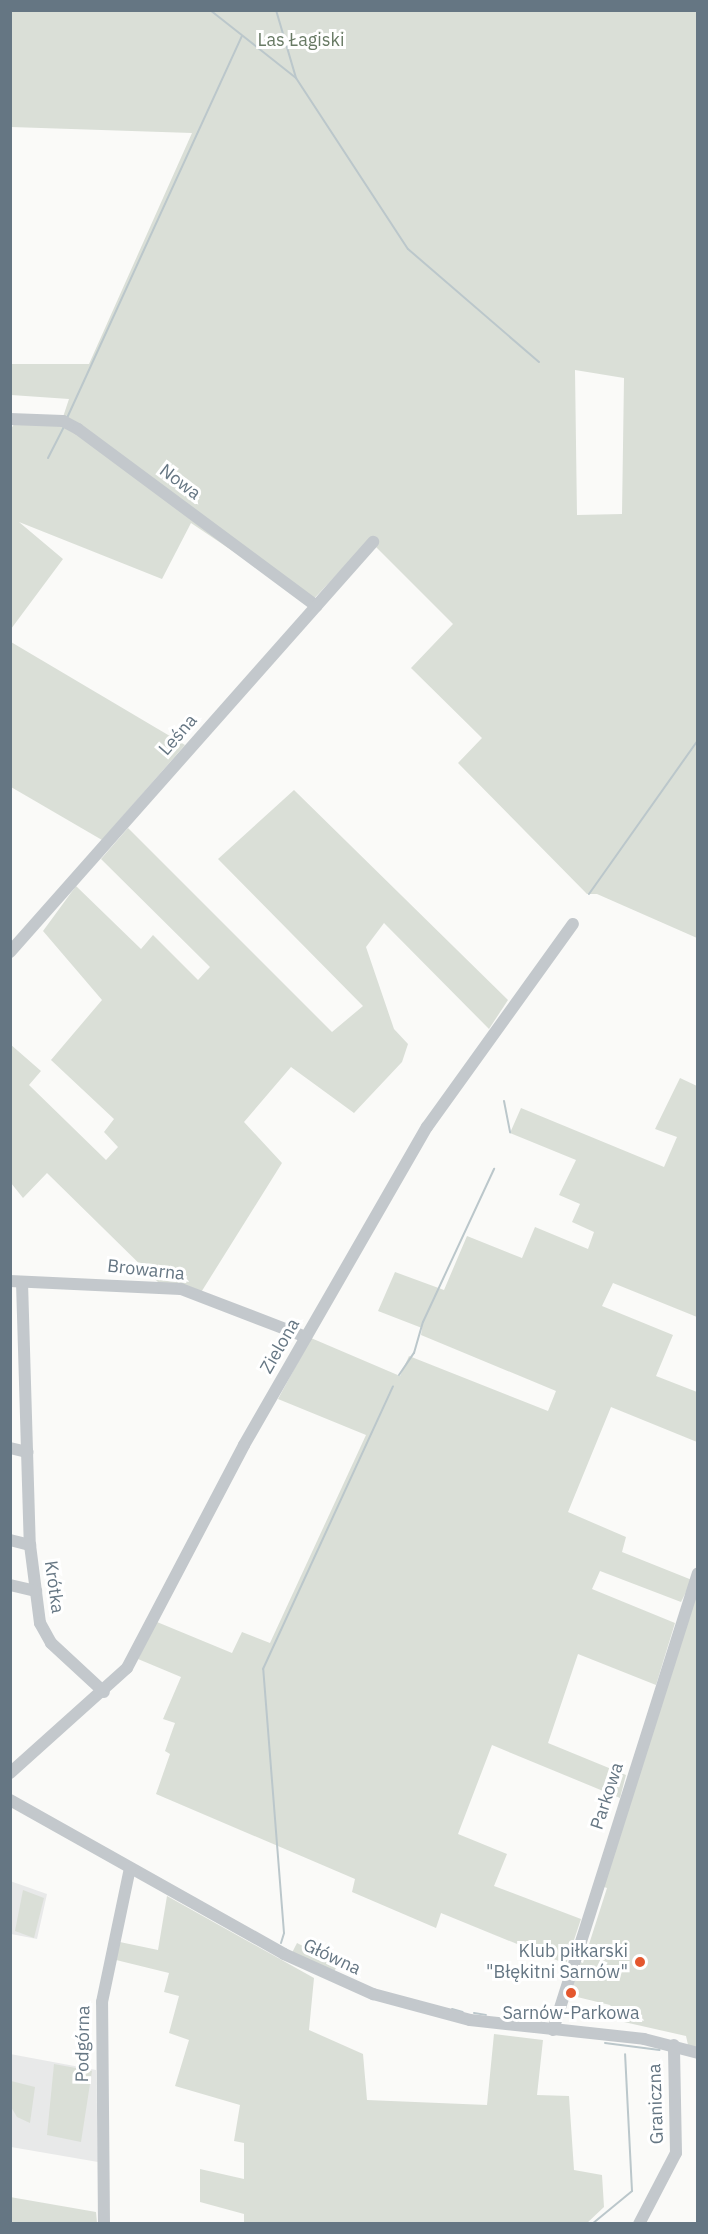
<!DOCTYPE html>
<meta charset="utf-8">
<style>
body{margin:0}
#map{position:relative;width:708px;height:2234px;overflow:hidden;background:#fafaf8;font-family:"IBM Plex Sans",sans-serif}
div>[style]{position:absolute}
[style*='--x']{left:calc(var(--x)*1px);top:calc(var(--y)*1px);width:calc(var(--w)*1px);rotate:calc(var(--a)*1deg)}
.built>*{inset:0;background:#e8e9e9}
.green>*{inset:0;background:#dadfd7;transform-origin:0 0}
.stream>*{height:2px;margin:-1px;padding:0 1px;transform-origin:1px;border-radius:1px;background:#bbc7cb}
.minor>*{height:12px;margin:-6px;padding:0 6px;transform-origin:6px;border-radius:6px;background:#c3c8cc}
.dots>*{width:16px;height:16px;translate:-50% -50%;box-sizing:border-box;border:3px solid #fff;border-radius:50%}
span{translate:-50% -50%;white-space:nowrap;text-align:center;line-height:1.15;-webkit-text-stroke:6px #fff;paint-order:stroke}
.park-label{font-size:18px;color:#687a64}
.street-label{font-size:18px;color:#657683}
.poi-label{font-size:18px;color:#657683}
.right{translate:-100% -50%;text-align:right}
.frame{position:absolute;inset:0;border:12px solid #657683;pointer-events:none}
</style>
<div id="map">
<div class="built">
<i style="clip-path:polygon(10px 1881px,47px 1894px,37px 1939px,11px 1934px)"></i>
<i style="clip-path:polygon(10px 2054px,96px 2070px,98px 2162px,11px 2147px)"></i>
</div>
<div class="green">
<i style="clip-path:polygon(evenodd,10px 11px,697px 11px,697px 938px,597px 894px,587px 894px,458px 763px,482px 738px,411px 668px,453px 624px,369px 540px,310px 603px,191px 523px,162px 579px,19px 522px,63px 559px,11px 629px,11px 429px,19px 416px,63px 417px,69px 399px,11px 395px,12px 364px,89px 364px,192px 133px,11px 127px,10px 11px,575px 370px,624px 378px,622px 514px,577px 515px,575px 370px)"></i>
<i style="clip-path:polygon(11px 642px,185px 745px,102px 840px,11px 787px)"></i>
<i style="clip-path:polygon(294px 790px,508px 1000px,489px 1029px,384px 923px,366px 947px,394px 1029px,408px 1044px,402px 1062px,354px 1113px,291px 1067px,244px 1122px,282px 1163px,200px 1294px,158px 1282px,47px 1173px,23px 1198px,11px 1183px,10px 1044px,41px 1071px,29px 1085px,106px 1160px,118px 1147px,104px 1132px,114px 1119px,51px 1060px,102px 1000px,43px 931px,76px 886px,141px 949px,153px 935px,198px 980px,210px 967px,101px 859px,128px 828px,332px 1032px,363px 1006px,218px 859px)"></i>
<i style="clip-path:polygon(680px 1078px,697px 1086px,697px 1317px,613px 1283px,602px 1306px,673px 1335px,656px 1376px,697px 1392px,697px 1442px,611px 1407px,568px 1512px,626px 1537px,622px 1552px,692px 1580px,681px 1602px,600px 1571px,592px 1589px,675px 1623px,656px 1685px,578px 1654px,548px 1743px,626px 1775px,620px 1798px,492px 1745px,458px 1834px,507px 1854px,494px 1886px,581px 1919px,566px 1964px,441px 1913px,436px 1928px,352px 1892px,355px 1879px,156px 1794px,170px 1754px,165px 1751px,175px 1723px,163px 1719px,181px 1677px,138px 1659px,157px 1622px,232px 1653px,242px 1632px,270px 1643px,366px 1435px,278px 1399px,311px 1338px,400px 1376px,409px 1356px,548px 1411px,556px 1391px,421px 1335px,422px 1328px,378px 1311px,395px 1272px,444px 1290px,467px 1236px,522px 1258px,535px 1227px,588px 1249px,594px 1232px,572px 1222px,580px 1204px,559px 1195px,576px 1160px,510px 1133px,521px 1108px,664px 1167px,677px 1137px,655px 1129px)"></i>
<i style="clip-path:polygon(697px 1586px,697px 2049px,688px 2045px,686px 2036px,624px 2022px,610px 2005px,573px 1996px,575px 1990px,569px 1987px,578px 1961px,583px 1963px,607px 1888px,601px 1886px)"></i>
<i style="clip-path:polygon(23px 1890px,44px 1898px,34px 1938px,15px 1931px)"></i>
<i style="clip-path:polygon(167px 1896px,314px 1978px,309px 2030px,363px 2054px,367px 2100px,487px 2105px,494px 2034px,543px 2040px,537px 2095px,569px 2096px,574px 2170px,602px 2175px,604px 2207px,586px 2224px,244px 2224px,244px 2214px,200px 2202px,200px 2169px,244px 2179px,244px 2143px,234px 2141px,240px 2105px,175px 2086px,189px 2040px,169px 2033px,179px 1996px,164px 1992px,169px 1973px,112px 1959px,115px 1941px,158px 1950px)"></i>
<i style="left:297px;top:1943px;width:46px;height:11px;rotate:27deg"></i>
<i style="clip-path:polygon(54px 2064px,92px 2071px,81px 2142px,47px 2135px)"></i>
<i style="clip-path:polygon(11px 2081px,35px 2087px,30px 2123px,17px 2117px,11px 2107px)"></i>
<i style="clip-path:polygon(10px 2197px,96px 2212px,97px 2223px,11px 2223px)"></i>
</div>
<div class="stream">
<i style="--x:210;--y:10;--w:110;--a:38.3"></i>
<i style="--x:296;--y:78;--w:204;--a:56.8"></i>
<i style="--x:408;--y:249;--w:173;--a:40.8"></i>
<i style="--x:276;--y:10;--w:71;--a:73.6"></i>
<i style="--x:67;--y:418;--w:420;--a:-65.4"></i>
<i style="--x:48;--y:458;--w:36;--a:-63"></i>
<i style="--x:589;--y:894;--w:189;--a:-54.7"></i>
<i style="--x:504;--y:1101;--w:32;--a:79"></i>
<i style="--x:399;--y:1375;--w:27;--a:-56"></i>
<i style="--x:414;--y:1353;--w:32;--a:-74"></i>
<i style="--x:423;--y:1322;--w:169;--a:-65.1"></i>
<i style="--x:281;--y:1943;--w:10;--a:-73"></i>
<i style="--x:284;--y:1933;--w:265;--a:-94.5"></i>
<i style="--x:263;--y:1669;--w:311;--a:-65.3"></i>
<i style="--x:452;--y:2009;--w:11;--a:15"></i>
<i style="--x:474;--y:2013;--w:12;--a:9"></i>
<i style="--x:605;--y:2043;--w:55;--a:7.3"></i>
<i style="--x:592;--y:2224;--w:52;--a:-39.5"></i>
<i style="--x:632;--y:2191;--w:137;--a:-92.9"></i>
</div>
<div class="minor">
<i style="--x:10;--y:419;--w:53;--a:2.2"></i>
<i style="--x:63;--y:421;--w:17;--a:28"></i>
<i style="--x:78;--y:429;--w:297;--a:36.6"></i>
<i style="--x:10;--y:952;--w:548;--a:-48.48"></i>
<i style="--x:10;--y:1281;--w:171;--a:2.7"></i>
<i style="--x:181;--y:1289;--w:134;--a:21"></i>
<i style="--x:22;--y:1282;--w:263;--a:88.3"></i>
<i style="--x:30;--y:1545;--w:79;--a:82.7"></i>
<i style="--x:40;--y:1623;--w:23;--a:61"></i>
<i style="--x:51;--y:1643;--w:72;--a:42.8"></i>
<i style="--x:10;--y:1448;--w:18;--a:13"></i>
<i style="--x:10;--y:1540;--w:21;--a:14"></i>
<i style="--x:10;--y:1585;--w:27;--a:13"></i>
<i style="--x:10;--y:1773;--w:157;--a:-41.9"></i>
<i style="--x:127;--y:1668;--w:252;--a:-62.3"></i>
<i style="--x:244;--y:1445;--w:367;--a:-60.1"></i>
<i style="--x:427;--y:1127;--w:250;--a:-54.3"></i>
<i style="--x:10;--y:1800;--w:314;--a:29.3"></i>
<i style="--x:284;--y:1954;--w:98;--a:24.2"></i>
<i style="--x:373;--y:1994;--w:100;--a:15"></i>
<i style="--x:470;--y:2020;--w:175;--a:6.2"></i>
<i style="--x:644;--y:2039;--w:56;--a:14.5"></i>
<i style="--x:553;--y:2030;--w:479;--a:-72.4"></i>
<i style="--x:104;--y:2224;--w:222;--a:-90.5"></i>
<i style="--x:102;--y:2002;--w:137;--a:-78.2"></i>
<i style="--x:639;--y:2224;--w:80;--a:-62.5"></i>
<i style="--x:676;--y:2153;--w:108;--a:-91.1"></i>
</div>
<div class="dots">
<i style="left:640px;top:1962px;background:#e4572e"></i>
<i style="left:571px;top:1993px;background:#e4572e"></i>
</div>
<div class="park-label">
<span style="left:301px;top:40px">Las Łagiski</span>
</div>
<div class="street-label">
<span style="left:180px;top:482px;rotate:37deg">Nowa</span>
<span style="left:178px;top:735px;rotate:-49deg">Leśna</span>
<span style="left:146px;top:1270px;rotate:6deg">Browarna</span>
<span style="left:280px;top:1346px;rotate:-60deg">Zielona</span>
<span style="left:54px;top:1587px;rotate:82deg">Krótka</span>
<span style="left:607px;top:1796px;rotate:-72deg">Parkowa</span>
<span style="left:332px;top:1957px;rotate:25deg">Główna</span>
<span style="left:83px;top:2044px;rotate:-89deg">Podgórna</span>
<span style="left:656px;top:2104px;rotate:-92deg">Graniczna</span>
</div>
<div class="poi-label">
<span class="right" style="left:628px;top:1962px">Klub piłkarski<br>"Błękitni Sarnów"</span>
<span style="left:571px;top:2013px">Sarnów-Parkowa</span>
</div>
<div class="frame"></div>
</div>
